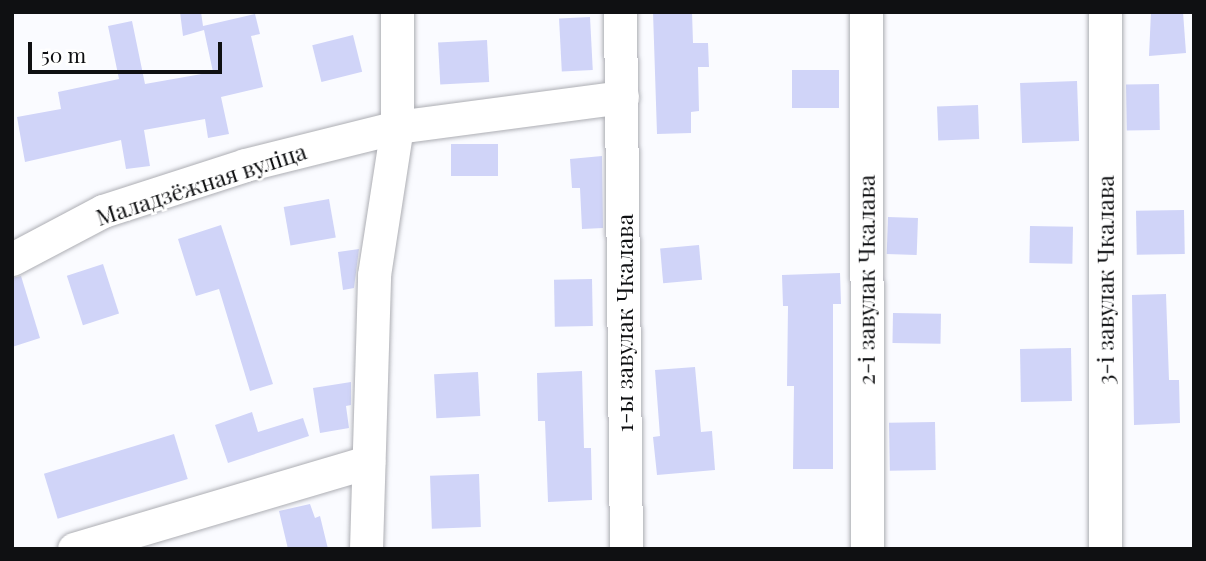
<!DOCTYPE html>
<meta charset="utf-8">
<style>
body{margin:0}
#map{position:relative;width:1206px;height:561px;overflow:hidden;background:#fafbff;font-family:"Playfair Display",serif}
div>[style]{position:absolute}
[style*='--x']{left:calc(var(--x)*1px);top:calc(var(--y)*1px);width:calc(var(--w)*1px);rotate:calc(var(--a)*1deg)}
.building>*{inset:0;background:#d0d4f8;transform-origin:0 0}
.roads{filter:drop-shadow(0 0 2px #adaeb4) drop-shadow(0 0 2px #adaeb4)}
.minor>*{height:33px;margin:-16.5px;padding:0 16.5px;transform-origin:16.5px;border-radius:16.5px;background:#fff}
span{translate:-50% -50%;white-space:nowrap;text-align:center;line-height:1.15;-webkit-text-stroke:5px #fff;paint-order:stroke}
.street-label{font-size:23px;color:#0f1012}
.frame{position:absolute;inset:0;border:14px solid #0f1012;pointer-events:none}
.scale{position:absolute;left:28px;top:42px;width:194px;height:32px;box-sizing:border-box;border:4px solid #0f1012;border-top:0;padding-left:9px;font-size:21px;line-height:24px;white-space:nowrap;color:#0f1012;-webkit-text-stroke:5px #fff;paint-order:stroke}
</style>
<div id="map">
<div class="building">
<i style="clip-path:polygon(180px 12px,201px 12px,203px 26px,255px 14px,260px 34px,251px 36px,263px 87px,221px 97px,229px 134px,208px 138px,205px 119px,144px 130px,150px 166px,126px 169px,121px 140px,25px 162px,17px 117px,61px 109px,58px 92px,119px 79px,108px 26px,132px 21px,145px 84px,213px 72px,204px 30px,183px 36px)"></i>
<i style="clip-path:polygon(653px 12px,692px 12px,693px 43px,708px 43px,709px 67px,698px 67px,699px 111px,691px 112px,691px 133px,657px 134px)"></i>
<i style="clip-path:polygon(1151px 12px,1183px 12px,1186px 53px,1149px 56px)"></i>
<i style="left:590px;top:17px;width:53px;height:31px;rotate:87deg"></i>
<i style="left:353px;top:35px;width:38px;height:42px;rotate:76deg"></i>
<i style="left:487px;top:40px;width:42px;height:49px;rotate:87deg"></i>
<i style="left:792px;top:70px;width:47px;height:38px"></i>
<i style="left:1077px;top:81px;width:60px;height:57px;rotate:88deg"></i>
<i style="left:1159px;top:84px;width:46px;height:33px;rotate:89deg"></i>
<i style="left:978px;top:105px;width:34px;height:41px;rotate:88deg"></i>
<i style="left:498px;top:144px;width:32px;height:47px;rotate:90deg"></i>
<i style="clip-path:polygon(602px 156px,603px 228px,582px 229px,580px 188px,572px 188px,570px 159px)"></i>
<i style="left:329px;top:199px;width:39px;height:46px;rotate:80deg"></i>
<i style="left:1184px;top:210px;width:44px;height:48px;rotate:89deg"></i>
<i style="left:888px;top:217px;width:30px;height:37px;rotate:2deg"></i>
<i style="clip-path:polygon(221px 225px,273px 384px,250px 391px,219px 289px,196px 296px,178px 239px)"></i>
<i style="left:1030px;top:226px;width:43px;height:37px;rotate:1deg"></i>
<i style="left:699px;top:245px;width:35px;height:39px;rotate:85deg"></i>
<i style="clip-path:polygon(359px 249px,354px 288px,343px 290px,338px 252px)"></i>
<i style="left:103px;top:264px;width:52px;height:38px;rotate:72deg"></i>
<i style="clip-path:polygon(840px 273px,841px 304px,833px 304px,833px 469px,793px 469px,794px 386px,787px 386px,788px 306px,783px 306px,782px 275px)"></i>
<i style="clip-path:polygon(21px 276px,40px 338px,12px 347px,12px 278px)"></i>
<i style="left:592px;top:279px;width:47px;height:38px;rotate:89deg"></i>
<i style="clip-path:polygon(1166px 294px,1169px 380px,1179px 380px,1180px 423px,1134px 425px,1132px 295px)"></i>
<i style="left:893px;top:313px;width:48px;height:30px;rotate:1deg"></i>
<i style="left:1071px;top:348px;width:53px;height:51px;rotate:89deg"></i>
<i style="clip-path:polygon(695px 367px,701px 432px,712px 431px,715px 470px,657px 475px,653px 437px,660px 436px,655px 370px)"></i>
<i style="clip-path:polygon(582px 371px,584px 448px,591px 448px,592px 500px,548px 502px,545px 421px,538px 421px,537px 373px)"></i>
<i style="left:478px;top:372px;width:44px;height:44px;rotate:87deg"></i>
<i style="clip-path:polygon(351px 382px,351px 405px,346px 406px,349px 428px,320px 433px,313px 388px)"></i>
<i style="clip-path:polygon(252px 412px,258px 432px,303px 418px,309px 436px,228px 463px,215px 425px)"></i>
<i style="left:935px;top:422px;width:48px;height:46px;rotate:89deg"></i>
<i style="left:174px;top:434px;width:47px;height:136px;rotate:73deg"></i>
<i style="left:479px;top:474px;width:53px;height:49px;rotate:88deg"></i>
<i style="clip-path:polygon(310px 504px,315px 518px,320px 516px,328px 549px,288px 549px,279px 511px)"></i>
</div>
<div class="roads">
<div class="minor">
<i style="--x:620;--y:12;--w:537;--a:89.36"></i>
<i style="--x:866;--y:12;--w:537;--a:89.89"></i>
<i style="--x:12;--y:259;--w:103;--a:-27.8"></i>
<i style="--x:103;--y:211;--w:149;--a:-17.9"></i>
<i style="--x:245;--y:165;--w:157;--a:-14"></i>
<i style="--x:397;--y:127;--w:227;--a:-7.6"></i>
<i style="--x:74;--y:549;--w:307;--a:-16.5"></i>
<i style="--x:366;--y:549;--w:274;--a:-88.3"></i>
<i style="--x:374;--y:275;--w:150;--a:-81.2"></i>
<i style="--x:397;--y:127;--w:115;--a:-90"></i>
<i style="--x:1105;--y:549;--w:537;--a:-90"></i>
</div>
</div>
<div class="street-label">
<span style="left:201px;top:184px;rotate:-18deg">Маладзёжная вуліца</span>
<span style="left:866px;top:280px;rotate:-90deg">2-і завулак Чкалава</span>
<span style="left:1105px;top:280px;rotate:-90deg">3-і завулак Чкалава</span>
<span style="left:624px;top:323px;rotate:-90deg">1-ы завулак Чкалава</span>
</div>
<div class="frame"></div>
<div class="scale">50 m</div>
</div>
